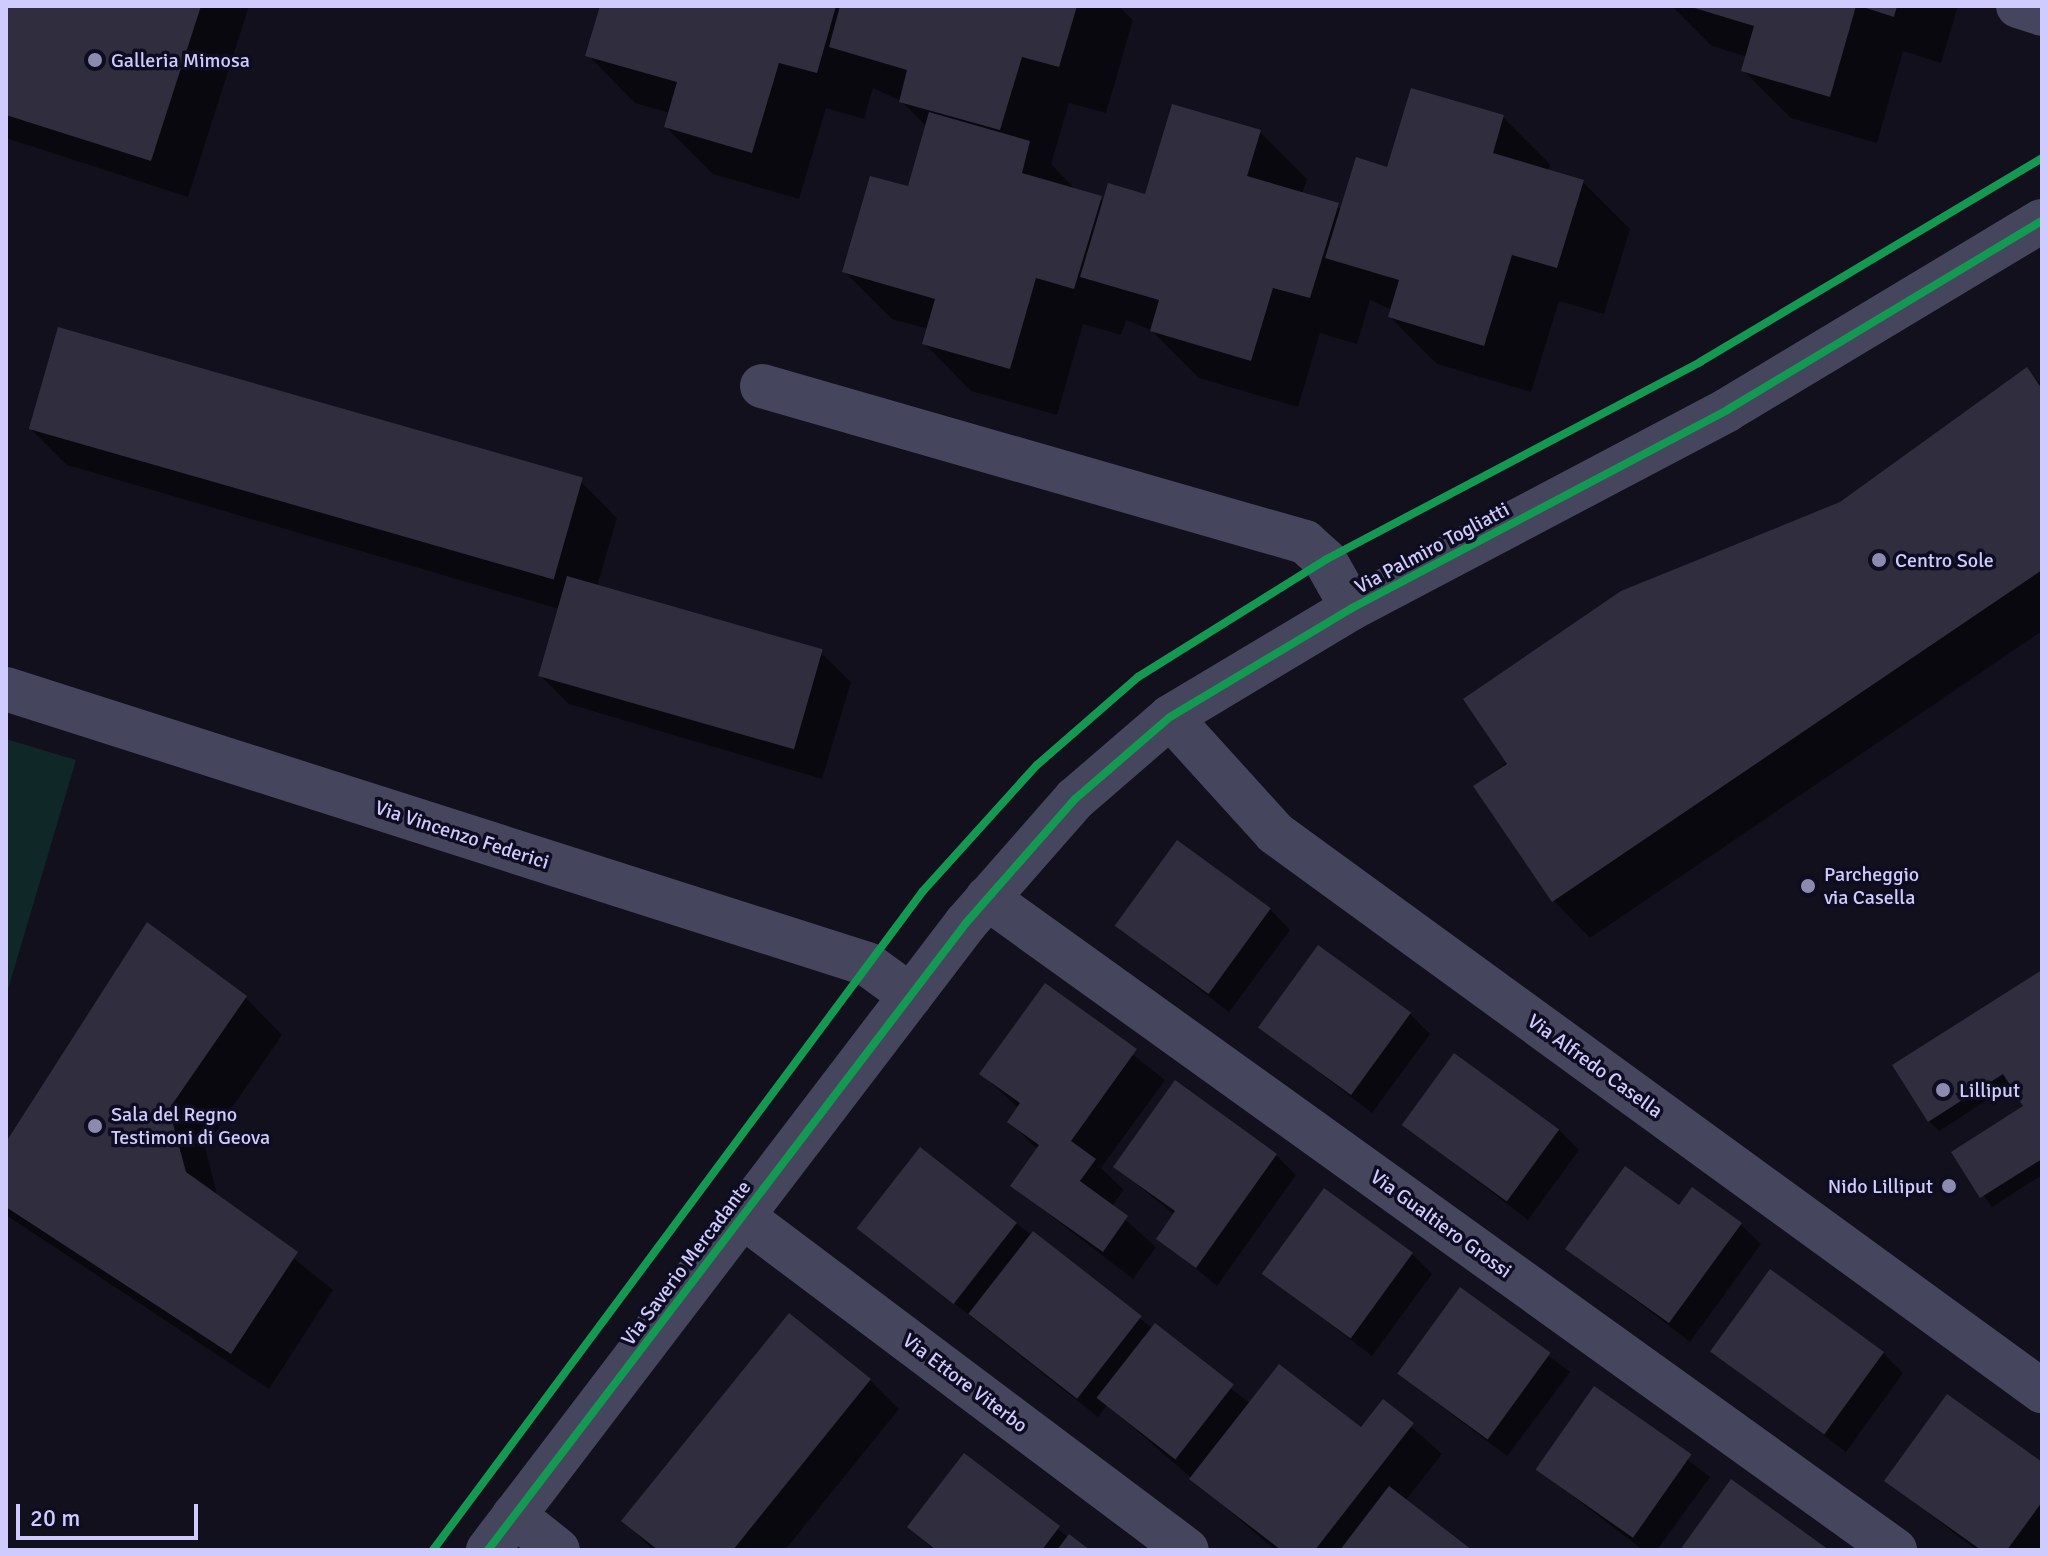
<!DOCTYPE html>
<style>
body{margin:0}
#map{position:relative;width:2048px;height:1556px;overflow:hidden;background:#12101c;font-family:Signika,sans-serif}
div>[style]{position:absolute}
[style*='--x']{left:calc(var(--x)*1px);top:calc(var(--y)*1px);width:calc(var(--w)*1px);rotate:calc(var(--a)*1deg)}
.green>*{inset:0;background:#0f2726}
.shadow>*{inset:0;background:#0007;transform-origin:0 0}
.building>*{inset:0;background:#302e3e;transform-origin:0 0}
.minor>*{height:44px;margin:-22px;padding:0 22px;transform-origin:22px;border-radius:22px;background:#45455d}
.cycleway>*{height:8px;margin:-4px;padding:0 4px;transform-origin:4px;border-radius:4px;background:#139951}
.dots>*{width:22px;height:22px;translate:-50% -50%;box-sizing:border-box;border:4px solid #0e0c20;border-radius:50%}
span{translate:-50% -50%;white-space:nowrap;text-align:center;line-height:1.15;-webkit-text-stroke:7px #0e0c20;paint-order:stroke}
.poi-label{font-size:20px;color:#cfcbff}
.left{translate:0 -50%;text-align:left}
.right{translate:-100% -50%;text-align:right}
.street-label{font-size:20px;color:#cfcbff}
.frame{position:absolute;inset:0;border:8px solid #cfcbff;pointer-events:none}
.scale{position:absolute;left:16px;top:1504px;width:182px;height:36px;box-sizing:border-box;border:4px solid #cfcbff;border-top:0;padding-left:10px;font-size:24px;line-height:28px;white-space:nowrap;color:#cfcbff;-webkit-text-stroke:6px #0e0c20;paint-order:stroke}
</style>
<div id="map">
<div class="green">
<i style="clip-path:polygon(6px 739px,76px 760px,6px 996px)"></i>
</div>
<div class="shadow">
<i style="clip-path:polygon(6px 6px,249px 6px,188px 197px,6px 138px)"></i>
<i style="clip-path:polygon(602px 6px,1119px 6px,1133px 20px,1106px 113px,1069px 103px,1051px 164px,1077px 191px,1104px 201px,1147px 197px,1260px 132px,1307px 179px,1302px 194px,1342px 209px,1388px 169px,1503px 117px,1550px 164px,1548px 172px,1583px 182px,1630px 229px,1604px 314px,1559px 301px,1531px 392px,1437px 364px,1390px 317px,1392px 310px,1370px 300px,1357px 344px,1320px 333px,1298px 407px,1199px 378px,1151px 330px,1126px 320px,1121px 335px,1083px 324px,1057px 415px,971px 391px,924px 343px,928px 329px,892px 319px,844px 271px,909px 189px,927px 127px,901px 101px,873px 88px,864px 119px,826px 108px,799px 199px,713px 174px,666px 127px,670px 113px,635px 103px,588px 55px)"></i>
<i style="clip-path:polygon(1672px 6px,1958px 6px,1941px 63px,1903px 51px,1877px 143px,1791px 118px,1744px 71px,1748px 57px,1712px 46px)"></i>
<i style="clip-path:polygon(2027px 370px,2042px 385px,2042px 631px,1590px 938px,1554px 901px,1475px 786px)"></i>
<i style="clip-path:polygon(30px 428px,581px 482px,617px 518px,597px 587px,821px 653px,851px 682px,822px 779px,569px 704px,540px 675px,559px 609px,67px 465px)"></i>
<i style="clip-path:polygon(1270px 909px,1290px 930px,1229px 1012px,1117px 926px)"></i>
<i style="clip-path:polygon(2042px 972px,2042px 1175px,1992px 1207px,1954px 1153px,2026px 1106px,2012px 1084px,1939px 1131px,1929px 1121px)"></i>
<i style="clip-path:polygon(1046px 986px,1165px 1080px,1101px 1168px,1124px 1190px,1111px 1207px,1156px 1247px,1133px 1279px,1012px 1186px,1038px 1150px,1010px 1122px,1019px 1109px,982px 1074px)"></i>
<i style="clip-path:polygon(246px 998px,282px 1035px,205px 1147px,218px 1198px,333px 1290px,269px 1389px,6px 1215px,6px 1146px)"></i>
<i style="clip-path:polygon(1410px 1014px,1430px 1034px,1372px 1113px,1260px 1027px)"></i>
<i style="clip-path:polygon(1404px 1125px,1559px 1130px,1579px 1150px,1528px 1220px)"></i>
<i style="clip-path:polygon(1276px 1155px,1296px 1175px,1217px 1286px,1159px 1238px,1175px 1215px,1115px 1167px)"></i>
<i style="clip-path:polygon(1679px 1208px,1740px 1224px,1761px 1244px,1690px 1342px,1568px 1249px)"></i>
<i style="clip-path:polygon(1016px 1223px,1251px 1404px,1361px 1430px,1383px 1402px,1442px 1454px,1405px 1501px,1469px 1550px,1275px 1550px,1107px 1405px,1098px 1417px,859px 1228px)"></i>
<i style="clip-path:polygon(1412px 1254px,1432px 1274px,1372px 1356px,1264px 1274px)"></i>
<i style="left:1460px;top:1289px;width:138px;height:105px;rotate:37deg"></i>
<i style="clip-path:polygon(1713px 1352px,1883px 1353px,1903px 1373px,1846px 1452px)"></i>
<i style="clip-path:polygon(870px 1380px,899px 1409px,785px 1550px,653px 1550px,624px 1521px)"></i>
<i style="clip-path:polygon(1595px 1389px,1710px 1477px,1657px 1550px,1643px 1550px,1537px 1469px)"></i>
<i style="clip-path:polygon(965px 1456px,1069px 1538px,1087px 1550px,933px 1550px,910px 1527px)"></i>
<i style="clip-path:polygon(2042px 1464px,2042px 1550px,1976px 1550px,1887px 1481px)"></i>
</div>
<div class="building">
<i style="clip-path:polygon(6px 6px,201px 6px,151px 161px,6px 115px)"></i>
<i style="clip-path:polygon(600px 6px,836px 6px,817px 73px,779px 63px,752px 153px,664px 127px,677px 82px,585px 56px)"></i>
<i style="clip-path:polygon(840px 6px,1077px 6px,1059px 67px,1022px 57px,1000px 130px,899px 102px,907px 70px,829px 47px)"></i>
<i style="clip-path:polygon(1688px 6px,1856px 6px,1830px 97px,1741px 71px,1754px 26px)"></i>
<i style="clip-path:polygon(1860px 6px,1897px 6px,1894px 17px)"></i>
<i style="clip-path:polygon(1411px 88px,1504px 115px,1493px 153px,1584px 180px,1557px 268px,1512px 255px,1484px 346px,1388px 317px,1399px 280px,1325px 258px,1356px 157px,1387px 167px)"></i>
<i style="clip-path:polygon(1172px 104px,1261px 130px,1247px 176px,1339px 203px,1310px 298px,1273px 288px,1251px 361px,1150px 331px,1159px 300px,1080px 277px,1108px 183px,1145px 194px)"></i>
<i style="clip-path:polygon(929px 112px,1030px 141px,1022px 173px,1102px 196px,1074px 289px,1036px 278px,1010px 369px,922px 344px,935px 299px,842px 272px,870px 176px,908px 186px)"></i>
<i style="left:58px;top:327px;width:546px;height:106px;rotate:16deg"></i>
<i style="clip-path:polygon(2027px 367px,2042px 389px,2042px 570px,1552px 902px,1473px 786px,1507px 764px,1463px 699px,1621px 591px,1840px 502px)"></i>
<i style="left:567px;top:576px;width:266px;height:104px;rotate:16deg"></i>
<i style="left:1177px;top:840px;width:116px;height:106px;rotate:36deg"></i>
<i style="clip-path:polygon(147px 922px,247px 996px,169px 1109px,186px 1172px,298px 1252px,231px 1354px,6px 1207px,6px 1142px)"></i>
<i style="left:1318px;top:945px;width:115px;height:102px;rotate:36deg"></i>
<i style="clip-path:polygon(2042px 970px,2042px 1159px,1980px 1198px,1951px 1152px,2023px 1106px,2003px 1074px,1928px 1122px,1892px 1065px)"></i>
<i style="clip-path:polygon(1045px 983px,1137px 1049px,1071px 1141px,1096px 1159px,1080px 1181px,1128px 1216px,1103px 1252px,1010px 1186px,1039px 1145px,1007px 1122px,1020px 1103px,979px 1074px)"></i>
<i style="left:1454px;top:1053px;width:130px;height:89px;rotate:36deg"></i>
<i style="clip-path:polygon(1175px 1080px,1277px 1154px,1196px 1268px,1156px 1239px,1175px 1211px,1113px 1167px)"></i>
<i style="left:920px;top:1147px;width:123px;height:103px;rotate:38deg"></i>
<i style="clip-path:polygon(1625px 1166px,1679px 1205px,1692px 1187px,1742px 1223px,1669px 1323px,1565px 1249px)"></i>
<i style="left:1324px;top:1188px;width:110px;height:106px;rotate:36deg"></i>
<i style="left:1033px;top:1231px;width:138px;height:105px;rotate:38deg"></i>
<i style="left:1770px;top:1269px;width:141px;height:102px;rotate:36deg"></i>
<i style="left:1460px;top:1287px;width:112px;height:107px;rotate:36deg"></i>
<i style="clip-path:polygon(789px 1313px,871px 1379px,733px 1550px,658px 1550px,621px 1521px)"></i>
<i style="left:1155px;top:1323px;width:100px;height:95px;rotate:38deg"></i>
<i style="clip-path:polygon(1279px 1364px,1361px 1427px,1383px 1399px,1414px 1423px,1315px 1550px,1281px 1550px,1189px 1479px)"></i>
<i style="left:1594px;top:1386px;width:119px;height:102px;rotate:35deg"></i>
<i style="clip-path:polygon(1947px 1394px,2042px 1462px,2042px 1502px,2007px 1550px,1981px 1550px,1884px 1481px)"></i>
<i style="clip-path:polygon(964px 1453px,1060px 1526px,1042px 1550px,936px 1550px,907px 1527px)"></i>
<i style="clip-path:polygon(1731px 1479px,1829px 1550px,1680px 1550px)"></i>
<i style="clip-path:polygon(1389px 1486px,1472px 1550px,1340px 1550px)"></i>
<i style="clip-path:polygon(1069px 1534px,1090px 1550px,1057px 1550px)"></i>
</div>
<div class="minor">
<i style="--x:2018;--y:6;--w:25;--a:18"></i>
<i style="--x:762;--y:386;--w:565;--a:16.03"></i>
<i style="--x:1305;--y:542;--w:27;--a:42"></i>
<i style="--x:1325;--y:560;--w:55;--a:60.6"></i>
<i style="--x:6;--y:689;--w:904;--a:17.71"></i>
<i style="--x:867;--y:964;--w:54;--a:36"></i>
<i style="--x:1170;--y:717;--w:156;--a:47.8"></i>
<i style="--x:1275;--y:833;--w:949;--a:36.04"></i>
<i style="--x:987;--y:898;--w:1118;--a:35.68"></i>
<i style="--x:742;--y:1216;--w:556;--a:36.89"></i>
<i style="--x:514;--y:1515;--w:56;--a:38.5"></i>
<i style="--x:488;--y:1550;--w:788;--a:-52.68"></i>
<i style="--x:966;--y:923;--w:165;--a:-48.7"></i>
<i style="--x:1075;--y:799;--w:125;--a:-40.8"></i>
<i style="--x:1170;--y:717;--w:212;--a:-30.9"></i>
<i style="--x:1352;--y:608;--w:424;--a:-27.8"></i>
<i style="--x:1727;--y:410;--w:367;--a:-31"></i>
</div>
<div class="cycleway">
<i style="--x:433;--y:1550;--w:821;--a:-53.37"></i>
<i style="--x:923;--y:891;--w:170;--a:-47.9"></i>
<i style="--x:1037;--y:765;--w:134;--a:-41.1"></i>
<i style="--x:1138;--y:677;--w:221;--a:-32"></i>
<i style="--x:1325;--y:560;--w:424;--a:-27.8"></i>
<i style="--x:1700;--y:362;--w:398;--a:-30.8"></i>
<i style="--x:488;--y:1550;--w:788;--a:-52.68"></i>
<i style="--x:966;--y:923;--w:165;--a:-48.7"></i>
<i style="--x:1075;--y:799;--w:125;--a:-40.8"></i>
<i style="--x:1170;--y:717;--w:212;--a:-30.9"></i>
<i style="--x:1352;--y:608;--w:424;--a:-27.8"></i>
<i style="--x:1727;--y:410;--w:367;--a:-31"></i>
</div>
<div class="dots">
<i style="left:95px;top:60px;background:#8d8ab0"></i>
<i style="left:1879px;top:560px;background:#8d8ab0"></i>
<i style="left:1808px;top:886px;background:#8d8ab0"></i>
<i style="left:1943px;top:1090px;background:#8d8ab0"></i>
<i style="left:95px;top:1126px;background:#8d8ab0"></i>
<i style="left:1949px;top:1186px;background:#8d8ab0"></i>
</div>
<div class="poi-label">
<span class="left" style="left:111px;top:60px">Galleria Mimosa</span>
<span class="left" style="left:1895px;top:560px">Centro Sole</span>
<span class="left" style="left:1824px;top:886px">Parcheggio<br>via Casella</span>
<span class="left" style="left:1959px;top:1090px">Lilliput</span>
<span class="left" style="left:111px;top:1126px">Sala del Regno<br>Testimoni di Geova</span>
<span class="right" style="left:1933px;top:1186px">Nido Lilliput</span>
</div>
<div class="street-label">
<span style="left:1432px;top:548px;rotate:-28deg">Via Palmiro Togliatti</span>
<span style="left:462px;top:835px;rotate:18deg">Via Vincenzo Federici</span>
<span style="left:1595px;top:1066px;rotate:36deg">Via Alfredo Casella</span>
<span style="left:1441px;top:1224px;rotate:36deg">Via Gualtiero Grossi</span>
<span style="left:686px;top:1263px;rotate:-53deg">Via Saverio Mercadante</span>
<span style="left:965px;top:1383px;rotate:37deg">Via Ettore Viterbo</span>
</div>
<div class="frame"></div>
<div class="scale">20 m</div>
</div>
